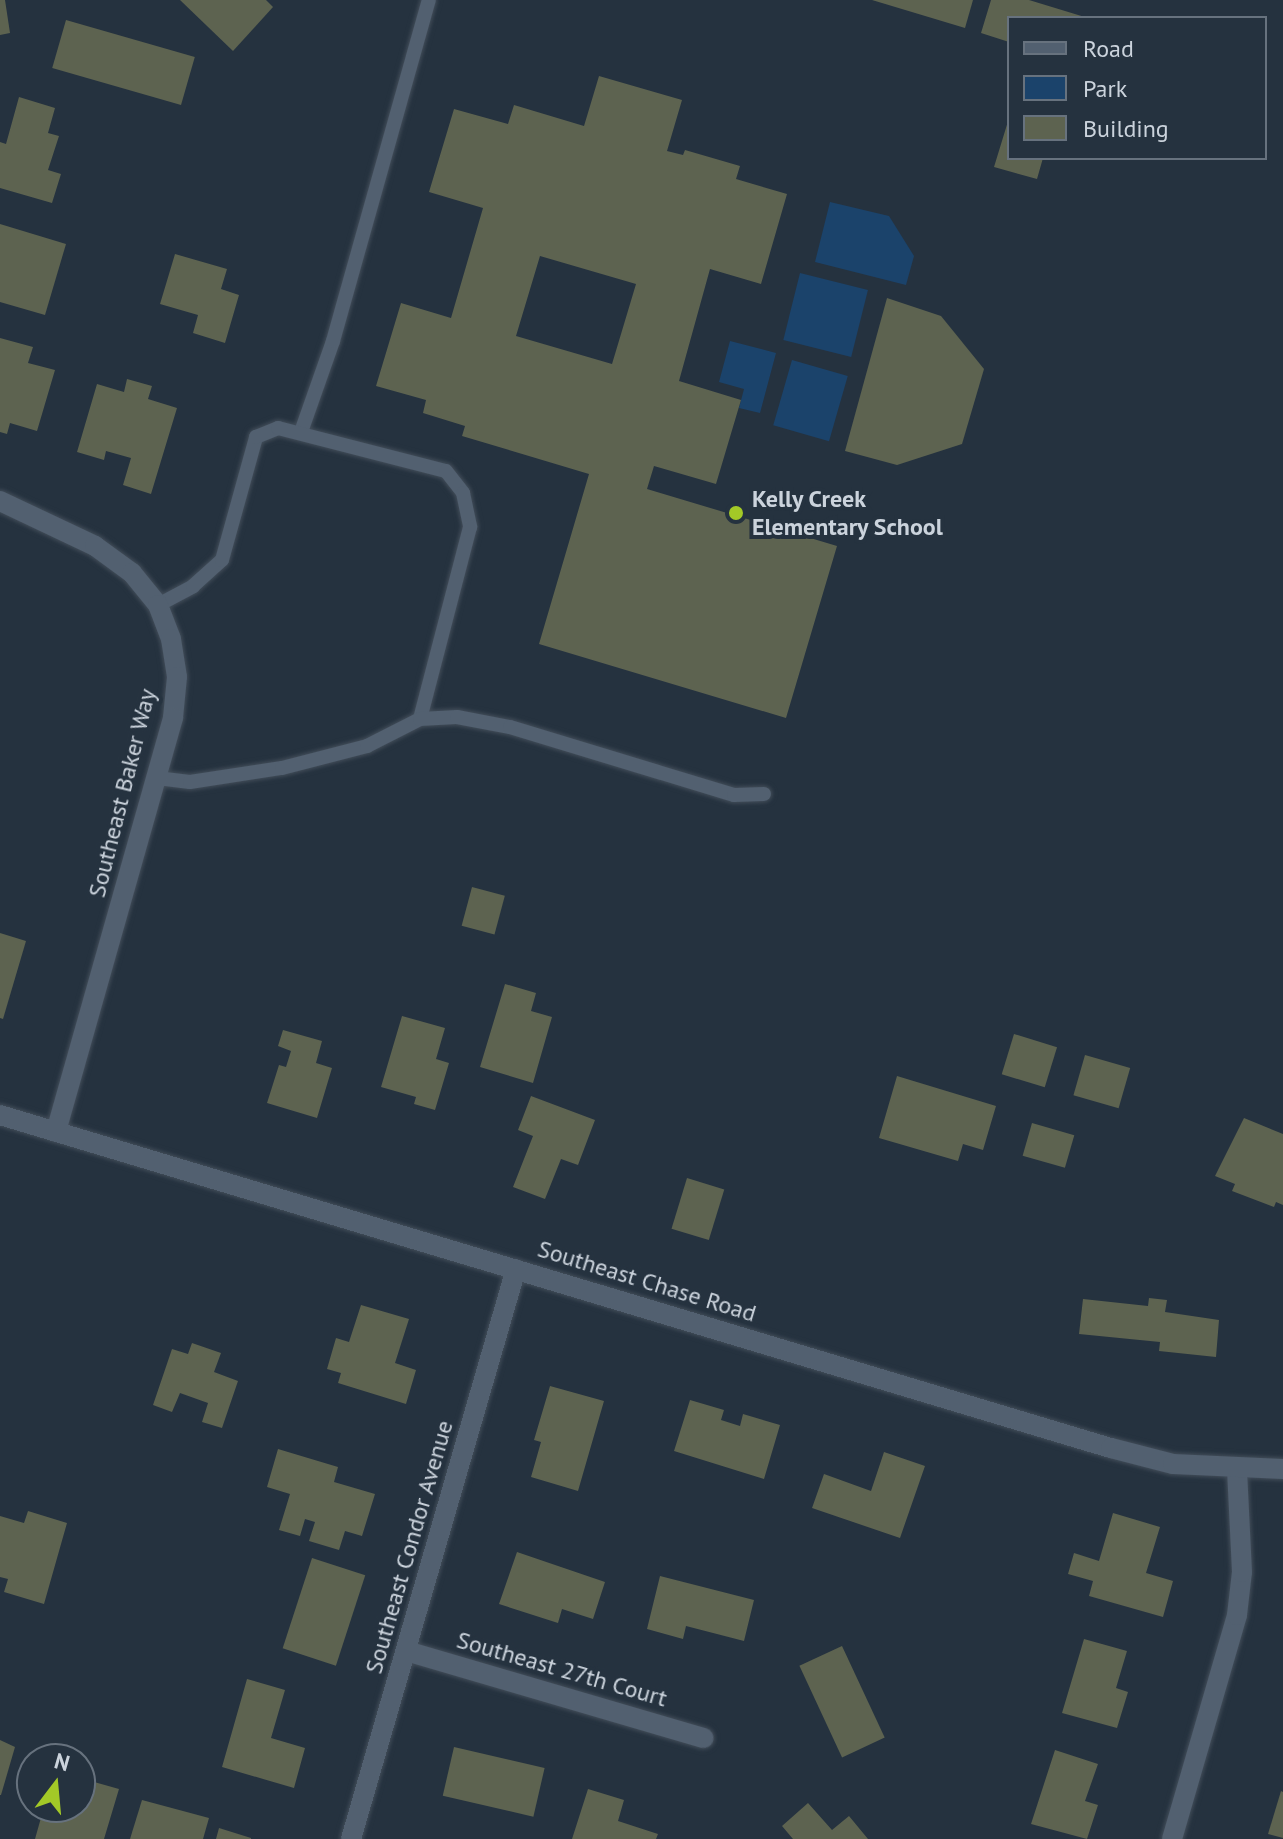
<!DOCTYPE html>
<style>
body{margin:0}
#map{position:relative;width:1283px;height:1839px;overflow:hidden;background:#25323f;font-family:"PT Sans",sans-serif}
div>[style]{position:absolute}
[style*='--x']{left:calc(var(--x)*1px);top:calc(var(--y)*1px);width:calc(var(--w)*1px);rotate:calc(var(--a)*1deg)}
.green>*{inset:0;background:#1b436b;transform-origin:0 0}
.building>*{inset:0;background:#5d6350;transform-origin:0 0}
.roads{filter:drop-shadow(0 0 2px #424d59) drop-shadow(0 0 2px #424d59)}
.service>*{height:14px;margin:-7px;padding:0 7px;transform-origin:7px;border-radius:7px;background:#526070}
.minor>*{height:20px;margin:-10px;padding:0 10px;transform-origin:10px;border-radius:10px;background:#526070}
.tertiary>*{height:20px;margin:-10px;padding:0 10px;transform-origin:10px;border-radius:10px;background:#526070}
.dots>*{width:22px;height:22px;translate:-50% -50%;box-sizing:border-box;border:4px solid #25323f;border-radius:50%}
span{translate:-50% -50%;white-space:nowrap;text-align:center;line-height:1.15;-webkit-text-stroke:8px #25323f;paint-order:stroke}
.poi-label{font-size:24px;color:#cbd3dc;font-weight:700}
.left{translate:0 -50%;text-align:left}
.street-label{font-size:24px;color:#cbd3dc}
.legend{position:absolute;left:1007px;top:16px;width:260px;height:144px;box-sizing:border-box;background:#25323f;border:2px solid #67727e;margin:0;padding:10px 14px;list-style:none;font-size:24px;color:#cbd3dc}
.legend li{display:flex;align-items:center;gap:16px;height:40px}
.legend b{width:40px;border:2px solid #67727e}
.north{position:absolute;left:16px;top:1743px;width:80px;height:80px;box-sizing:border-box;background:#25323f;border:2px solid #67727e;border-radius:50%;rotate:16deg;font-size:22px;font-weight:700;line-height:32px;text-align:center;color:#cbd3dc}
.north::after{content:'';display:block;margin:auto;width:28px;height:36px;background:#a3c927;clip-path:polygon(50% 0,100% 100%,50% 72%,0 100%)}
</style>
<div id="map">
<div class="green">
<i style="clip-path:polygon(830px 202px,889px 216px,914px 256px,906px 285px,815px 262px)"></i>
<i style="left:800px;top:273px;width:70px;height:69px;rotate:14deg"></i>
<i style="clip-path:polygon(730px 341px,776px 353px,760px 413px,739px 408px,744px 389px,719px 382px)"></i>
<i style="left:792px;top:360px;width:58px;height:68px;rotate:16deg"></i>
</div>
<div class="building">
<i style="clip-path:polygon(0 0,5px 0,10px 33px,0 35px)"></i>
<i style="clip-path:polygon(180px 0,266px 0,273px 7px,233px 51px)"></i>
<i style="clip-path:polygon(872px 0,973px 0,965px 28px)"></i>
<i style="clip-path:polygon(991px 0,1029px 0,1088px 18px,1009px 18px,1009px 42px,981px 33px)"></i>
<i style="left:66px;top:20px;width:134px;height:50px;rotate:16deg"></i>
<i style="clip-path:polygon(evenodd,599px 76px,682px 100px,667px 151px,683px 155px,685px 150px,740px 166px,736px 179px,787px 194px,761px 284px,710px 269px,679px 381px,741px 400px,716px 484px,654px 466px,647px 489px,837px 546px,786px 718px,539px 644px,589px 474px,462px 436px,465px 426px,423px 413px,426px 400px,376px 386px,401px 303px,451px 318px,483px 208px,429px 192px,454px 109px,508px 124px,514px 105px,584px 126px,599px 76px,540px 256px,636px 284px,612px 364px,516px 336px,540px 256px)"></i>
<i style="clip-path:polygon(19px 97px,55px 108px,48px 133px,59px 136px,48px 170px,61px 174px,52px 203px,0 188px,0 142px,6px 144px)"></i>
<i style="clip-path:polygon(1009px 118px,1009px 158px,1043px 158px,1037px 179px,994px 167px)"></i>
<i style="clip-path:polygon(0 224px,66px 244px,45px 315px,0 302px)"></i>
<i style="clip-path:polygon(175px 254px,227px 269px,221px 289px,239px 295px,225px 343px,193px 333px,198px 315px,160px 304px)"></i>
<i style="clip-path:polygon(887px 298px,941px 316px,984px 369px,962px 444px,897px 465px,845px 451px)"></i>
<i style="clip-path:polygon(0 338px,33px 347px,28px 363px,55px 370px,37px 431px,10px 423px,7px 434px,0 432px)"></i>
<i style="clip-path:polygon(127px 379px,152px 386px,148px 399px,177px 408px,151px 494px,123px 485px,131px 458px,106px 451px,104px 460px,77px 452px,97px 384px,124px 392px)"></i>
<i style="left:472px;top:887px;width:34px;height:40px;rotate:15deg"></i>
<i style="clip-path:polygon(0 933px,26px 941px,3px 1019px,0 1018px)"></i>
<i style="clip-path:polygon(505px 984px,536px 993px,531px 1011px,552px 1017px,533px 1083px,480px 1067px)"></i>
<i style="clip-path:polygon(402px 1016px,445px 1028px,436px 1059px,449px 1063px,435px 1110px,414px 1104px,416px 1097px,381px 1087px)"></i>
<i style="clip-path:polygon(283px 1030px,322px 1041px,316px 1063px,332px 1068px,317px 1118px,267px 1103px,279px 1065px,286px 1067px,291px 1051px,278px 1046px)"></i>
<i style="left:1014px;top:1034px;width:45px;height:42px;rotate:17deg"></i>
<i style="left:1085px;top:1055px;width:47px;height:42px;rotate:16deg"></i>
<i style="clip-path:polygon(897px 1076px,996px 1106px,983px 1150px,963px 1144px,958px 1161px,879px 1138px)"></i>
<i style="clip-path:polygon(531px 1096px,595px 1120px,578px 1165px,561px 1159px,545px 1199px,513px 1187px,533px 1136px,518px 1130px)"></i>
<i style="clip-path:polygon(1244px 1118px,1283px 1134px,1283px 1205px,1276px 1202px,1274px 1207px,1232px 1191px,1235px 1184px,1215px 1176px)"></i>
<i style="left:1032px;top:1123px;width:44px;height:34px;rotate:16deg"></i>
<i style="left:687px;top:1178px;width:39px;height:53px;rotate:17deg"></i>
<i style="clip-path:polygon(1149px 1298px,1167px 1300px,1165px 1312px,1219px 1320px,1216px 1357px,1159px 1351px,1160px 1342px,1079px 1334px,1083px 1299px,1148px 1306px)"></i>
<i style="clip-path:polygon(361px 1305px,409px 1319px,395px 1363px,416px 1370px,406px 1404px,338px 1383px,341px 1373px,327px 1369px,336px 1338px,349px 1342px)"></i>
<i style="clip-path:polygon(192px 1343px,221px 1353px,214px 1372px,238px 1381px,222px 1428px,202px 1422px,208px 1403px,180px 1393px,172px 1412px,153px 1405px,172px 1349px,188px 1354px)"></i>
<i style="clip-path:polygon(550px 1386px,604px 1401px,578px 1491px,531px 1477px,541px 1442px,534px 1440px)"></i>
<i style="clip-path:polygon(690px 1400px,724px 1410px,721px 1420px,740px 1426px,743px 1414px,780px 1425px,764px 1479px,674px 1451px)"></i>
<i style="clip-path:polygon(278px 1449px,338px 1467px,334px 1482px,375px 1494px,362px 1536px,345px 1531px,339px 1550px,309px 1541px,315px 1522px,305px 1519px,300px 1536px,279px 1530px,290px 1494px,267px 1487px)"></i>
<i style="clip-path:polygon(884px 1452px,925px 1466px,900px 1538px,812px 1508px,824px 1474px,871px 1491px)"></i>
<i style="clip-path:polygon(28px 1511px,67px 1523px,44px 1604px,4px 1592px,8px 1579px,0 1577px,0 1516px,24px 1523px)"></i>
<i style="clip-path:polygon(1113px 1513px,1160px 1527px,1146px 1573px,1173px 1581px,1163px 1617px,1089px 1596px,1093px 1581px,1068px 1574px,1074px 1553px,1099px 1561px)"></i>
<i style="clip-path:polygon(517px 1552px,605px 1582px,593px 1619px,562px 1609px,558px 1623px,499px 1604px)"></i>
<i style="left:312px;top:1558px;width:56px;height:95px;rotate:18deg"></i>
<i style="clip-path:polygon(660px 1576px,754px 1600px,744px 1641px,686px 1626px,683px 1639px,647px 1629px)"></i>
<i style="clip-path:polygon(1084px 1639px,1127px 1651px,1116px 1688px,1128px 1692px,1117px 1728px,1062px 1713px)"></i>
<i style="left:842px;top:1646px;width:101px;height:47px;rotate:65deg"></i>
<i style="clip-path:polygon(247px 1679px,285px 1690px,271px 1738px,305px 1748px,294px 1788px,222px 1767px)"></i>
<i style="clip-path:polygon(0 1740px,15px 1747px,1px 1795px,0 1795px)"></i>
<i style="left:454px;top:1747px;width:93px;height:50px;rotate:13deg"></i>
<i style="clip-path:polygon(1055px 1750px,1098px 1764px,1085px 1801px,1098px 1805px,1087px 1839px,1031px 1824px)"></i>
<i style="clip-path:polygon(80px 1778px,119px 1789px,104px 1839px,35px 1839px,44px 1807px,80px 1807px)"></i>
<i style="clip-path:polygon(588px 1789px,624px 1800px,618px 1821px,658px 1834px,656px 1839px,572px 1839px)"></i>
<i style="clip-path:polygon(1281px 1791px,1283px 1792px,1283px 1838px,1268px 1834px)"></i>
<i style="clip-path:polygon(142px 1800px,209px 1818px,203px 1839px,130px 1839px)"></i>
<i style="clip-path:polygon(808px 1803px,832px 1830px,849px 1816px,868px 1839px,793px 1839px,782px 1826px)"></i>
<i style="clip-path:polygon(219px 1828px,251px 1838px,251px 1839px,216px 1839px)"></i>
</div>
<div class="roads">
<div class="service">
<i style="--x:301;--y:432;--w:96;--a:-70.6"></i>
<i style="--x:333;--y:341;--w:354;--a:-74.3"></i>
<i style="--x:158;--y:605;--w:40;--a:-28"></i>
<i style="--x:193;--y:586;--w:39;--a:-42"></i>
<i style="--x:222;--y:560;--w:128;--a:-74.5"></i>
<i style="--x:256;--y:437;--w:24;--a:-22"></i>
<i style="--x:278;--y:428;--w:173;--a:14.4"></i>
<i style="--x:446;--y:471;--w:28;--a:52"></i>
<i style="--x:463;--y:493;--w:35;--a:78"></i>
<i style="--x:470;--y:527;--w:198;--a:104.6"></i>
<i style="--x:157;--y:778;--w:33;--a:7"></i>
<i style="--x:190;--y:782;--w:93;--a:-8.7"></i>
<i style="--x:282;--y:768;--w:88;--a:-14.5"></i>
<i style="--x:367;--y:746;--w:59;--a:-27"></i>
<i style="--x:420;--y:719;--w:37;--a:-3"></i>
<i style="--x:457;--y:717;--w:54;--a:10.7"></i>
<i style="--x:510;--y:727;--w:234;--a:16.9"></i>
<i style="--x:734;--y:795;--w:30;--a:-2"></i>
</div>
<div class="minor">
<i style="--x:0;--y:501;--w:105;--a:25.3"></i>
<i style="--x:95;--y:546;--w:46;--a:36.1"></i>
<i style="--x:132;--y:573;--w:41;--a:50.9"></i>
<i style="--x:158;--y:605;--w:36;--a:69"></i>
<i style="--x:171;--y:639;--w:38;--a:81"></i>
<i style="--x:177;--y:677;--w:41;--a:95.6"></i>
<i style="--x:173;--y:718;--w:430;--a:105.8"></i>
<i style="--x:406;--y:1651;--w:310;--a:16.3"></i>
<i style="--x:351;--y:1839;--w:593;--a:-73.86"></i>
<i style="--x:1172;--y:1839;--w:233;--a:-73.8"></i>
<i style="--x:1237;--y:1615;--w:43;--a:-83.4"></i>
<i style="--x:1242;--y:1572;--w:102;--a:-92.8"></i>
</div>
<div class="tertiary">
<i style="--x:0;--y:1115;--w:1160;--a:16.69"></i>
<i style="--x:1111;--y:1448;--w:64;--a:14.5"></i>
<i style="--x:1173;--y:1464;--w:110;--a:2.6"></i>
</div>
</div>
<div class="dots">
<i style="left:736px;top:513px;background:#a3c927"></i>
</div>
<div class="poi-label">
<span class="left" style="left:752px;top:513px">Kelly Creek<br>Elementary School</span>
</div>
<div class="street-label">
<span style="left:122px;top:793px;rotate:-76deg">Southeast Baker Way</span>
<span style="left:647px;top:1281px;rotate:17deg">Southeast Chase Road</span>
<span style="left:409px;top:1547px;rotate:-74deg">Southeast Condor Avenue</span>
<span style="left:562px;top:1669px;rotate:16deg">Southeast 27th Court</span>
</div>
<ul class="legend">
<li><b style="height:10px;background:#526070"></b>Road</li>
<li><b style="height:22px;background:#1b436b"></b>Park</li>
<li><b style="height:22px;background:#5d6350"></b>Building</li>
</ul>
<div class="north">N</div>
</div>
